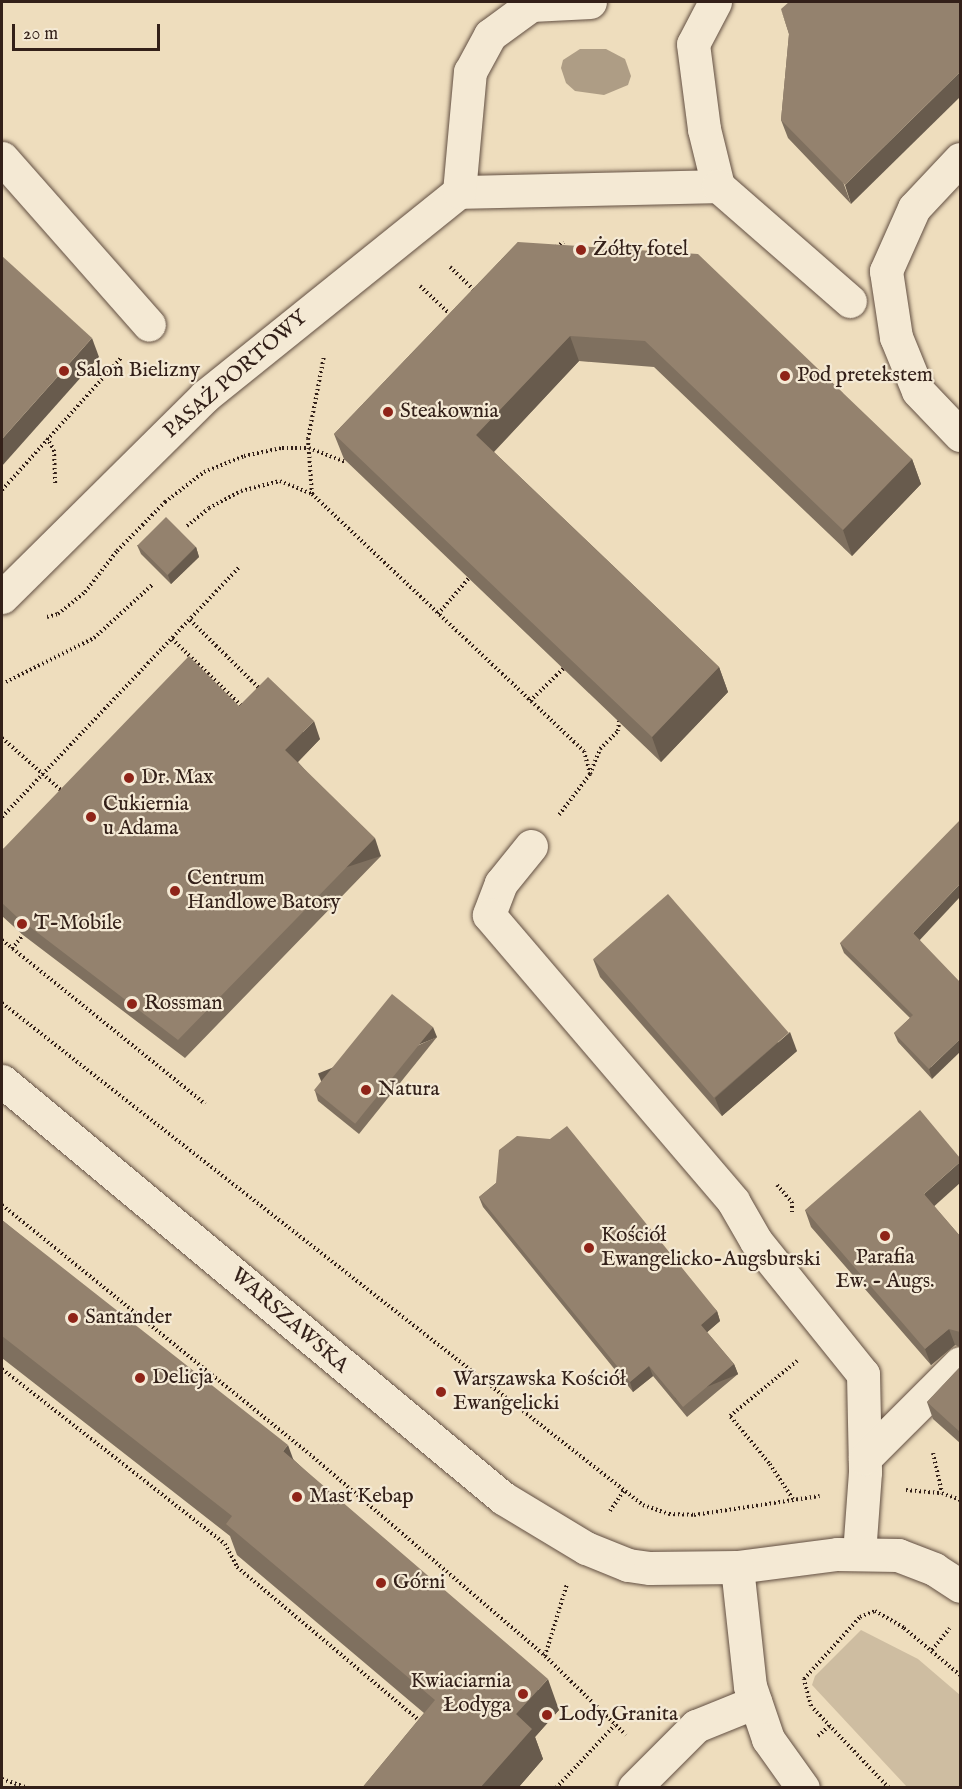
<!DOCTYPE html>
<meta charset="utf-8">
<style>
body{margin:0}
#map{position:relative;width:962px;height:1789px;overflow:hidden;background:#eeddbd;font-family:"IM FELL English",serif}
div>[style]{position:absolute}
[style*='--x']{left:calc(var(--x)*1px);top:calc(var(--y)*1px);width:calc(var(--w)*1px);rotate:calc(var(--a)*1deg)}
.green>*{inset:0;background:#cebda1}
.water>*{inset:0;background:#ae9d85}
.path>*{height:4px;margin-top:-2px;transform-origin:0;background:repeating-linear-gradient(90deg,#332019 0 1.5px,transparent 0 4.5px)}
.roads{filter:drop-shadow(0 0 2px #624f42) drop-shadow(0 0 2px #624f42)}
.minor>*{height:33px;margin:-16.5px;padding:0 16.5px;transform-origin:16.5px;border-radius:16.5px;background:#f4e9d4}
.wall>*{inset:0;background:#7f705f}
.shaded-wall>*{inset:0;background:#685b4d;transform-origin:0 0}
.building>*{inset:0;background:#94826e;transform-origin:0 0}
.dots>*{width:16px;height:16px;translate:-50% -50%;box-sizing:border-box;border:3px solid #f4e9d4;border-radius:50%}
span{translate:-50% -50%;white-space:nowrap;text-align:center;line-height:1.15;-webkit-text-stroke:4.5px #f4e9d4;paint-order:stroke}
.poi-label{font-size:21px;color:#332019}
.left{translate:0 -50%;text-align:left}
.right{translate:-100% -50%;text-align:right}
.street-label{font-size:21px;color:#332019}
.frame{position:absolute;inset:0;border:3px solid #332019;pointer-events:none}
.scale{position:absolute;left:12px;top:24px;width:148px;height:27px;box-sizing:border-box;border:3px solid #332019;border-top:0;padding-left:8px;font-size:18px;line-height:21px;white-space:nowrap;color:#332019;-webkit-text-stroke:4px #f4e9d4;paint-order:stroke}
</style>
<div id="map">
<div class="green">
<i style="clip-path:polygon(861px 1630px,918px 1659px,960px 1695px,960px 1787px,907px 1787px,812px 1685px,815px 1676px)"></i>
</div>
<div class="water">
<i style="clip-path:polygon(580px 49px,606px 49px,625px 59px,631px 76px,628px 85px,604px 95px,575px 91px,566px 83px,561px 68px,563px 60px)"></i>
</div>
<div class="path">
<i style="--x:556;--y:247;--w:9;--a:-32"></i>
<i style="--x:450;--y:267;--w:35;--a:44"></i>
<i style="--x:420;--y:286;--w:44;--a:43.2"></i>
<i style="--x:47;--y:438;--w:14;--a:60"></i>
<i style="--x:54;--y:450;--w:34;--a:88"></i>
<i style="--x:2;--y:490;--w:178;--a:-48"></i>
<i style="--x:312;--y:494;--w:55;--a:-94.2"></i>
<i style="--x:308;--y:439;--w:85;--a:-79.1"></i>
<i style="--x:187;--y:526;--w:28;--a:-39"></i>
<i style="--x:209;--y:508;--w:36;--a:-28"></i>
<i style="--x:241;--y:491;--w:40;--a:-14.4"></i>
<i style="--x:280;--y:481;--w:35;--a:22"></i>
<i style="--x:312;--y:494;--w:374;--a:43.4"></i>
<i style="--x:584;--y:751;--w:24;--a:75"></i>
<i style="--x:590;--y:774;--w:51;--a:127.1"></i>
<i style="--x:438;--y:614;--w:48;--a:-49.3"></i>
<i style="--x:47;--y:617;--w:11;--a:-15"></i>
<i style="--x:58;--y:614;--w:35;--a:-39"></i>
<i style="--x:85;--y:592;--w:52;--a:-52"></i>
<i style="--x:117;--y:551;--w:69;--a:-45.6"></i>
<i style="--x:165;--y:502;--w:49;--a:-37.6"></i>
<i style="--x:204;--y:472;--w:43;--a:-21.8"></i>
<i style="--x:244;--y:456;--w:39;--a:-12"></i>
<i style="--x:282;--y:448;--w:27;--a:0"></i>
<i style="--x:309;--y:448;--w:40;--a:21"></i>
<i style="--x:190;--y:620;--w:100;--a:44.6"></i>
<i style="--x:172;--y:639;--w:98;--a:43.8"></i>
<i style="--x:6;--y:682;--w:98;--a:-26.6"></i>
<i style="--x:94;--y:638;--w:80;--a:-42.5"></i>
<i style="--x:530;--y:701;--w:47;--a:-44.1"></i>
<i style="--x:2;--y:738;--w:80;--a:41.5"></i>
<i style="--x:590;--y:774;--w:27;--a:-68"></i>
<i style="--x:600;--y:749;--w:25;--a:-45"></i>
<i style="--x:618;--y:731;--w:10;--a:-84"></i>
<i style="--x:2;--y:817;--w:346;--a:-46.5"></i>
<i style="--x:2;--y:940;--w:261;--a:38.9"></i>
<i style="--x:12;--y:949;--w:18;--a:-52"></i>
<i style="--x:2;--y:1003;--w:814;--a:38.07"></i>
<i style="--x:643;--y:1505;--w:28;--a:19"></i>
<i style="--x:669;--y:1514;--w:25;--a:2"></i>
<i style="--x:694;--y:1515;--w:127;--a:-8.6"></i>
<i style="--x:777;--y:1185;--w:23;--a:49"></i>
<i style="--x:792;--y:1202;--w:12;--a:90"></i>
<i style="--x:2;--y:1205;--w:400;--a:39"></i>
<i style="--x:313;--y:1457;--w:306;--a:40.6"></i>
<i style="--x:545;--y:1656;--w:113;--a:44.3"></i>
<i style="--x:2;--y:1369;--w:283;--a:38.1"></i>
<i style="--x:225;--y:1544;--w:26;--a:62"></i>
<i style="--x:237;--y:1567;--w:242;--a:40.1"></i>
<i style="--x:933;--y:1453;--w:41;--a:77.3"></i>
<i style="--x:906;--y:1490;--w:36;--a:5"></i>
<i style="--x:942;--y:1493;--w:19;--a:21"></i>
<i style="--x:793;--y:1499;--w:43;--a:-123.7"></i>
<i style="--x:769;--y:1463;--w:61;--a:-129.7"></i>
<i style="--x:730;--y:1416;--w:87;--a:-39.4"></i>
<i style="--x:610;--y:1511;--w:25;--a:-56"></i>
<i style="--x:932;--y:1650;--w:28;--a:-51"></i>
<i style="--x:545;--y:1656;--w:75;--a:-73"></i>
<i style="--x:818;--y:1736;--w:15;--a:-42"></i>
<i style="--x:2;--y:1779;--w:28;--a:19"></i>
<i style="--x:556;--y:1788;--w:86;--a:-46.9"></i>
<i style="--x:889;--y:1788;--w:113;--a:-133.6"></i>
<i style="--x:811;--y:1706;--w:28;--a:-105"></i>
<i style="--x:804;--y:1679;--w:84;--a:-47.9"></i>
<i style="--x:860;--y:1617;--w:16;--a:-22"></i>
<i style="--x:875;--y:1611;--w:34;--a:30"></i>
<i style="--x:904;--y:1628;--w:73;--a:40"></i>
</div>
<div class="roads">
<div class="minor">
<i style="--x:715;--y:2;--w:47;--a:117.6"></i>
<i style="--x:693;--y:44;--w:86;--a:82.6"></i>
<i style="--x:704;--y:129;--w:59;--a:76.2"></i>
<i style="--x:2;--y:158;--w:222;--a:48.6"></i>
<i style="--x:960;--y:159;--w:67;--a:133.2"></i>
<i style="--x:914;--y:208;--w:69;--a:114"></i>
<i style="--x:886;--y:271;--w:67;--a:81.4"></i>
<i style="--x:896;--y:337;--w:58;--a:67.8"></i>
<i style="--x:918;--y:391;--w:61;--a:46.3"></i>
<i style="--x:459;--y:192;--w:259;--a:-1.3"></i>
<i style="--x:718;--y:186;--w:175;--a:41.1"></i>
<i style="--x:2;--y:597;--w:286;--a:-44.7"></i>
<i style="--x:205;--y:396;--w:326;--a:-38.8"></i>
<i style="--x:459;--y:192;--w:121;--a:-84.8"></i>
<i style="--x:470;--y:72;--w:42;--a:-61.6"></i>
<i style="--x:490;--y:35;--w:51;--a:-36.2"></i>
<i style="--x:531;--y:5;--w:59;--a:-2.9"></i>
<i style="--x:531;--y:846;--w:48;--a:129"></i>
<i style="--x:501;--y:883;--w:34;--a:111"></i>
<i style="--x:489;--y:915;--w:376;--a:49.5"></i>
<i style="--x:733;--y:1201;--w:46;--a:60.1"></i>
<i style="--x:756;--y:1241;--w:171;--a:51.2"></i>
<i style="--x:863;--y:1374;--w:98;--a:88.8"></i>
<i style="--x:865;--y:1472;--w:81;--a:94.2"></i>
<i style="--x:2;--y:1081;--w:652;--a:39.77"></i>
<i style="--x:503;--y:1498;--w:97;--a:31.1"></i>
<i style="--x:586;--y:1548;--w:45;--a:22"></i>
<i style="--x:628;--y:1565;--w:22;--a:8"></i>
<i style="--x:650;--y:1568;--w:87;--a:-0.7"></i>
<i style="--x:737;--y:1567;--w:101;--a:-7.4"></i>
<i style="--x:837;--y:1554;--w:61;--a:0.9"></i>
<i style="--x:898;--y:1555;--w:39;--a:21"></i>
<i style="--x:934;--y:1569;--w:31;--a:33"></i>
<i style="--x:865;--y:1458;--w:134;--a:-45"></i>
<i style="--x:737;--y:1567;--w:120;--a:83.8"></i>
<i style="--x:750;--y:1686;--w:56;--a:71.2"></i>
<i style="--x:768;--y:1739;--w:60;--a:54.5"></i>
<i style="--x:634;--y:1788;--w:88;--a:-45"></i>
<i style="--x:696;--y:1726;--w:64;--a:-22.1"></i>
</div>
</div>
<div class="wall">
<i style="clip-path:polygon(781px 9px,851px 204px,788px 138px,781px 120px,789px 34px)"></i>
<i style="clip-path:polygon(518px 242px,912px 459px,921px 484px,852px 556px,654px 367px,579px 361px,494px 452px,719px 667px,728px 692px,661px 762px,344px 459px,334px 434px)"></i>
<i style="clip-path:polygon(137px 545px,196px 547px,199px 557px,171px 584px,141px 554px)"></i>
<i style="clip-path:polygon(239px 706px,320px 739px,298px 762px,381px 856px,185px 1058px,23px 935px,2px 916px,2px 848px,3px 849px)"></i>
<i style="clip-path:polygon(920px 939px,932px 1079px,898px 1042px,894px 1033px,910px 1018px,844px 953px,840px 943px)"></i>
<i style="clip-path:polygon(593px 959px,797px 1051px,722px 1116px,600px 977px)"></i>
<i style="clip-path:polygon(437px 1037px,359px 1134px,318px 1101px,315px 1091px)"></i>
<i style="clip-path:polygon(550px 1139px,717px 1311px,720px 1321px,707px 1332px,734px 1364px,738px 1374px,687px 1417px,653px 1376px,633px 1392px,483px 1207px,479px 1197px)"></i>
<i style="clip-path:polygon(934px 1206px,960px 1236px,960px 1347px,955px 1345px,931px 1365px,811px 1227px,805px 1210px)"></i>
<i style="clip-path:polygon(2px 1220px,293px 1459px,559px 1710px,535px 1737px,543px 1759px,518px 1788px,362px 1788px,424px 1713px,237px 1555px,230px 1536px,2px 1358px)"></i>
<i style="clip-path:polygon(960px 1367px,960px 1443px,933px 1419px,927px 1402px)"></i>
</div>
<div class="shaded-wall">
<i style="clip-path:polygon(960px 72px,960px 97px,851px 204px,845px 185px)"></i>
<i style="clip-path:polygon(570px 336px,579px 361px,486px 460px,476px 435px)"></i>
<i style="clip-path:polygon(92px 338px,99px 357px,2px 466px,2px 439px)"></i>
<i style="clip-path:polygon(912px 459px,921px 484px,852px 556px,843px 530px)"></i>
<i style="clip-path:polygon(196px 547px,199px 557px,171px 584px,168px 575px)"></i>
<i style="clip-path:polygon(719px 667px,728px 692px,661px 762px,652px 737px)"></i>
<i style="clip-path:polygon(314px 721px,320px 739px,292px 768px,285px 750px)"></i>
<i style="left:375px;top:838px;width:19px;height:282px;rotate:72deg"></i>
<i style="clip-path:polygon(960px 884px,960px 897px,917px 943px,913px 933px)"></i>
<i style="left:433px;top:1027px;width:11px;height:124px;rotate:68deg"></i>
<i style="clip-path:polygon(790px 1032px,797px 1051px,722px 1116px,715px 1098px)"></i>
<i style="clip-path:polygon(960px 1039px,960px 1052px,932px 1079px,929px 1069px)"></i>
<i style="clip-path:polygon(960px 1162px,960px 1183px,930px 1210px,924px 1194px)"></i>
<i style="clip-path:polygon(717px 1311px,720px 1321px,704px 1335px,701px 1325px)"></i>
<i style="clip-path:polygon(949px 1329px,955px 1345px,931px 1365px,925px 1349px)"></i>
<i style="left:734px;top:1364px;width:11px;height:67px;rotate:68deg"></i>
<i style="clip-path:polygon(649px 1366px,653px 1376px,633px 1392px,630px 1382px)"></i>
<i style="clip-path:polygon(288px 1445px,299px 1475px,283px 1451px)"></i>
<i style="clip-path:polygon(548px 1679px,559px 1710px,535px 1737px,543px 1759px,518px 1788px,480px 1788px,516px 1714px)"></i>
</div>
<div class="building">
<i style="clip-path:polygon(789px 2px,960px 2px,960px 72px,845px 185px,781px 120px,789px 34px,781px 9px)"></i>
<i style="clip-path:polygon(518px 242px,698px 254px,912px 459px,843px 530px,645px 341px,570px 336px,476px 435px,719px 667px,652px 737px,334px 434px)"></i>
<i style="clip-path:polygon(2px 256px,92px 338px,2px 439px)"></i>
<i style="left:166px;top:517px;width:42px;height:40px;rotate:45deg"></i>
<i style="clip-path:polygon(189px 656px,239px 706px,268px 677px,314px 721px,285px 750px,375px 838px,178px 1040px,17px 917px,2px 903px,2px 848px,3px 849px)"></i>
<i style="clip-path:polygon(960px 820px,960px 884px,913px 933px,960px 982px,960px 1039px,929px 1069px,894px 1033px,913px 1015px,840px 943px)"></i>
<i style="left:668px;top:894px;width:184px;height:99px;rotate:49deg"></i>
<i style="left:392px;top:994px;width:53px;height:124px;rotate:39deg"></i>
<i style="clip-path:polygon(920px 1110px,960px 1158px,960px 1162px,924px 1194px,960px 1236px,960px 1332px,949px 1329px,925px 1349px,805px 1210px)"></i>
<i style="clip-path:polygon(567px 1126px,717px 1311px,701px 1325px,734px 1364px,683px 1407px,649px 1366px,630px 1382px,479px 1197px,496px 1183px,499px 1150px,517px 1136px,550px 1139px)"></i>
<i style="clip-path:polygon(2px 1220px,288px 1445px,283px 1451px,548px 1679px,516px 1714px,532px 1729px,480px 1788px,362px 1788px,435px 1700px,226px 1524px,232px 1516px,2px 1336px)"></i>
<i style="clip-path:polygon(960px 1367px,960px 1432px,927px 1402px)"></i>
</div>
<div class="dots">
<i style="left:581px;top:250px;background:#8f2418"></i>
<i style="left:64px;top:371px;background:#8f2418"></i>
<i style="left:785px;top:376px;background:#8f2418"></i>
<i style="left:388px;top:412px;background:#8f2418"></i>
<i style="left:129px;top:778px;background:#8f2418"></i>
<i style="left:91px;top:817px;background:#8f2418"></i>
<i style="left:175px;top:891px;background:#8f2418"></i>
<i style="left:22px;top:924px;background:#8f2418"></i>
<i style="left:132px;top:1004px;background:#8f2418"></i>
<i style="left:366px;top:1090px;background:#8f2418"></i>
<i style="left:885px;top:1236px;background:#8f2418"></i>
<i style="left:589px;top:1248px;background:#8f2418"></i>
<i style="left:73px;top:1318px;background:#8f2418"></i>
<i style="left:140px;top:1378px;background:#8f2418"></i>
<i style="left:441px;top:1392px;background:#8f2418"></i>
<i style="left:297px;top:1497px;background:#8f2418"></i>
<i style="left:381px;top:1583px;background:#8f2418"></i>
<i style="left:523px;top:1694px;background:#8f2418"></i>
<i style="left:547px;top:1715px;background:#8f2418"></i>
</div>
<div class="poi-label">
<span class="left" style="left:593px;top:250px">Żółty fotel</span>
<span class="left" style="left:76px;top:371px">Salon Bielizny</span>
<span class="left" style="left:797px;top:376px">Pod pretekstem</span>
<span class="left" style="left:400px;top:412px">Steakownia</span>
<span class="left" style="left:141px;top:778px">Dr. Max</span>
<span class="left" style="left:103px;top:817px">Cukiernia<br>u Adama</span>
<span class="left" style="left:187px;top:891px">Centrum<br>Handlowe Batory</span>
<span class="left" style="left:34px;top:924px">T-Mobile</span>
<span class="left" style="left:144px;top:1004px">Rossman</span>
<span class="left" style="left:378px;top:1090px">Natura</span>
<span class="left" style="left:601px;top:1248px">Kościół<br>Ewangelicko-Augsburski</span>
<span style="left:885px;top:1270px">Parafia<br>Ew. - Augs.</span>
<span class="left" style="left:85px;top:1318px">Santander</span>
<span class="left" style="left:152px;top:1378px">Delicja</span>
<span class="left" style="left:453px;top:1392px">Warszawska Kościół<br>Ewangelicki</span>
<span class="left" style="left:309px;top:1497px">Mast Kebap</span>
<span class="left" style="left:393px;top:1583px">Górni</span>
<span class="right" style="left:511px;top:1694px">Kwiaciarnia<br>Łodyga</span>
<span class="left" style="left:559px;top:1715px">Lody Granita</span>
</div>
<div class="street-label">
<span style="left:236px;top:375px;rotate:-41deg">PASAŻ PORTOWY</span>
<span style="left:289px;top:1321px;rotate:41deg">WARSZAWSKA</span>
</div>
<div class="frame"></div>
<div class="scale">20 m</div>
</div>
